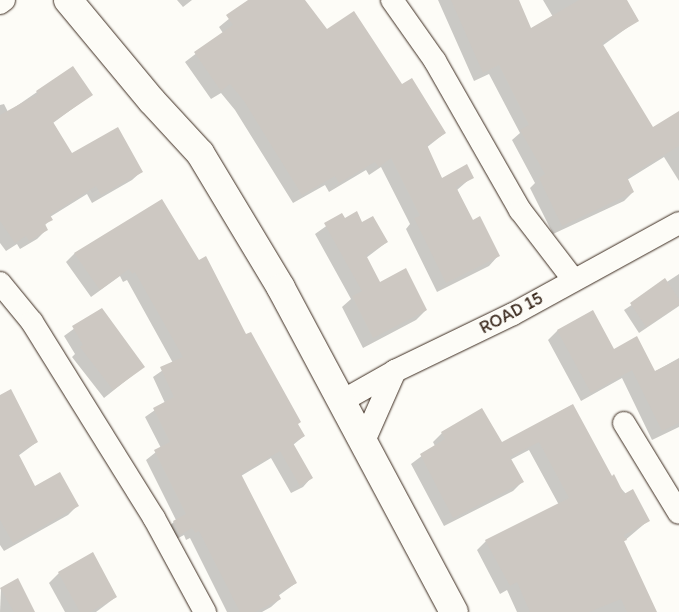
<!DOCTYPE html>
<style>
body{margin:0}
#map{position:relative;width:679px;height:612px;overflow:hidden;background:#fdfcf7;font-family:Itim,sans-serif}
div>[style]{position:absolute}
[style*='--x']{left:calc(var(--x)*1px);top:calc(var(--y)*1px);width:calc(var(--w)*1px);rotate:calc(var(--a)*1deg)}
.shadow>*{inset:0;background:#0003}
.building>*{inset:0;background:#cdc8c2}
.roads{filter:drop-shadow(0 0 1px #3b2a1e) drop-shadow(0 0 1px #3b2a1e)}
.minor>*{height:22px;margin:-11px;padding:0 11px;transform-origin:11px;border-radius:11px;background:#fdfcf7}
.tertiary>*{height:28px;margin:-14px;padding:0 14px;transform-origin:14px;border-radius:14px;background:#fdfcf7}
span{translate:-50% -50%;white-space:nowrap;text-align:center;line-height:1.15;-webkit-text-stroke:4px #fdfcf7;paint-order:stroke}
.street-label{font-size:18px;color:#3b2a1e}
</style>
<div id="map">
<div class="shadow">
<i style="clip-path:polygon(177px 0,192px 0,183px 7px)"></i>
<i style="clip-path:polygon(252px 0,304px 0,327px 31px,402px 86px,445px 133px,426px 148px,442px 179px,472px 177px,457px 190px,472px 221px,498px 256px,489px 266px,437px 292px,406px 229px,410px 224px,381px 167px,369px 175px,366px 170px,329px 192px,325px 185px,293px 203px,235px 110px,221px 93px,211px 99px,185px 62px,223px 33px,219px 27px)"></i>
<i style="clip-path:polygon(438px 0,517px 0,531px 30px,553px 17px,543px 0,626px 0,638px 20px,602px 46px,653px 129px,679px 113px,679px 181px,664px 157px,627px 180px,633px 192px,624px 201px,553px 234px,530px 188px,535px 183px,512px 140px,520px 133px,489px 74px,474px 81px)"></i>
<i style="clip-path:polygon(37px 92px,91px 95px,53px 123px,72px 155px,141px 172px,132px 180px,92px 203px,87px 194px,50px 217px,51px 219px,44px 226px,46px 230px,37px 239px,20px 249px,17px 244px,6px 251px,0 243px,0 105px,4px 104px,8px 112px)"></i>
<i style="clip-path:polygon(162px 201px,304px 436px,293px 445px,311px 478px,303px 487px,291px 493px,271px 458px,241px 476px,296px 583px,278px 596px,280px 599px,271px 607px,262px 612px,227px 612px,190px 538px,186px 540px,184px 535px,171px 542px,165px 530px,176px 520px,146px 460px,161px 448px,145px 417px,165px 403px,153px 377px,173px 363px,127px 280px,123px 282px,120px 276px,91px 297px,66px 262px,74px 254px)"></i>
<i style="clip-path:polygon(342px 215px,344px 220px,362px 224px,387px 242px,366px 258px,380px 283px,426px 310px,416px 320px,363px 348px,342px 307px,351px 299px,315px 234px)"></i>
<i style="clip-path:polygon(679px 274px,679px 306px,639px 333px,624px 310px)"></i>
<i style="clip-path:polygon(101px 309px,143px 367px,104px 398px,72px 357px,75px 354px,64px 336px)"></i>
<i style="clip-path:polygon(593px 312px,614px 351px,654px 372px,679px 358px,679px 427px,652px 440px,622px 378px,581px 401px,548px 340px,557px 331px)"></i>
<i style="clip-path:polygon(0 396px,37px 442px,18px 456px,34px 487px,77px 506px,68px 515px,4px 551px,0 545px)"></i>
<i style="clip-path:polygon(572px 405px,611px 477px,649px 520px,623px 542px,656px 612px,517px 612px,507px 590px,500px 594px,477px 550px,486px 541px,559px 505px,529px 450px,510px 460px,522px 482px,513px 491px,444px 526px,411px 464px,435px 446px,433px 442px,442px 433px,501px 444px)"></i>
<i style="clip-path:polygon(59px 573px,116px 597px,96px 612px,65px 612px,49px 583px)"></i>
<i style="clip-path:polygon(1px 589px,33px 612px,0 612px)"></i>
</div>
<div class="building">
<i style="clip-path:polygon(248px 0,305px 0,327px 29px,354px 11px,402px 84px,412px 78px,446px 133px,427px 145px,442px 178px,467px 164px,474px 178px,456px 187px,473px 220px,480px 216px,500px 256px,446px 283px,414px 218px,420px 216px,391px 158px,379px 167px,375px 162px,339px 183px,335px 176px,302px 195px,244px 101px,230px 84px,221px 91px,194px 52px,233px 25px,226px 15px)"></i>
<i style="clip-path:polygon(451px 0,519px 0,531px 28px,579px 0,627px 0,639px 21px,602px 43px,653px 127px,679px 111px,679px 146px,627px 177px,634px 192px,562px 226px,539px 178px,545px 174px,520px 130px,529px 125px,499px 65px,483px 73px)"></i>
<i style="clip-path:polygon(73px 66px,93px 95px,53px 122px,72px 153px,118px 127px,143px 172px,101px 195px,96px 186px,50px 215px,53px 220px,45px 224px,48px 230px,29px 241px,26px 236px,15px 243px,0 221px,0 115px,38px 94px,36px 91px)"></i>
<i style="clip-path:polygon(162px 199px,199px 260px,206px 256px,246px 334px,251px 332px,301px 422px,298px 424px,305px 436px,293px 443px,313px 478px,300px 486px,280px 451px,241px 474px,297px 583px,278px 593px,281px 599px,255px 612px,240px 612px,199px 531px,195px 533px,192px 528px,180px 535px,173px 521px,186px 514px,154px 450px,170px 442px,153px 408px,174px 397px,160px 367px,183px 357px,135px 272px,132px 274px,129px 269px,100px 290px,74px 253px)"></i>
<i style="clip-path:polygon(357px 211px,362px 222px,373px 216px,388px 242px,366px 255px,380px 282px,406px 268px,427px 310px,373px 338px,352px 296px,362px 291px,324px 223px,342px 213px,345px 218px)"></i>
<i style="clip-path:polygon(665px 278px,679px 299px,679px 305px,646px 327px,630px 303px)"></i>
<i style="clip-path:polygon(102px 308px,145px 367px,113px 390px,80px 347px,83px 345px,72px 326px)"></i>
<i style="clip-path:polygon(593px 310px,614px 349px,637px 336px,655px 371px,679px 359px,679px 423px,662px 431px,632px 370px,591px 393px,557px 330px)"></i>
<i style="clip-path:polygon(11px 389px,38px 442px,18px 453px,35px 486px,60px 472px,79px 506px,13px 543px,0 520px,0 395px)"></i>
<i style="clip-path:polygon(573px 404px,612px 476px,614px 474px,624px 494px,633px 489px,650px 521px,624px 535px,627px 540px,624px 541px,657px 612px,627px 612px,621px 599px,589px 612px,530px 612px,517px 582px,510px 586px,485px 540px,569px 498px,539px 442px,510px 457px,524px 482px,453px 518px,420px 454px,445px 439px,441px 432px,482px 408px,502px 442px)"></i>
<i style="clip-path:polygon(93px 552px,117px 597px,90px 612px,80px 612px,58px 572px)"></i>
<i style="clip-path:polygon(18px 578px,35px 612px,14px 612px,0 588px)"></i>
</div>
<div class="roads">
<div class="minor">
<i style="--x:392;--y:0;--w:75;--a:54.8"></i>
<i style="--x:435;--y:61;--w:172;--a:60.3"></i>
<i style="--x:520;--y:210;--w:87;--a:52.5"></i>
<i style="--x:0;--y:3;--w:5;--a:-37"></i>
<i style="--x:0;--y:283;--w:50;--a:50.6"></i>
<i style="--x:32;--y:322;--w:231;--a:58.1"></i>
<i style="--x:154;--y:518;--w:107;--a:61.5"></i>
<i style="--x:342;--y:401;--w:61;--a:-29.5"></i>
<i style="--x:395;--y:371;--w:131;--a:-25.8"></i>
<i style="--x:513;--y:314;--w:189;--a:-28.7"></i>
<i style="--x:624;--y:423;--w:105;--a:58.6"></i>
<i style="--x:364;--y:441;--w:77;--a:-66.1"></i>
</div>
<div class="tertiary">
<i style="--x:68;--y:0;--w:131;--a:50.3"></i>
<i style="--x:152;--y:101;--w:71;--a:47.3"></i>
<i style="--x:200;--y:153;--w:157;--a:59"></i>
<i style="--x:281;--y:288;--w:367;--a:61.9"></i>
</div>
</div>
<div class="street-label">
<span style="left:511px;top:313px;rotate:-28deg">ROAD 15</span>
</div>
</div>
